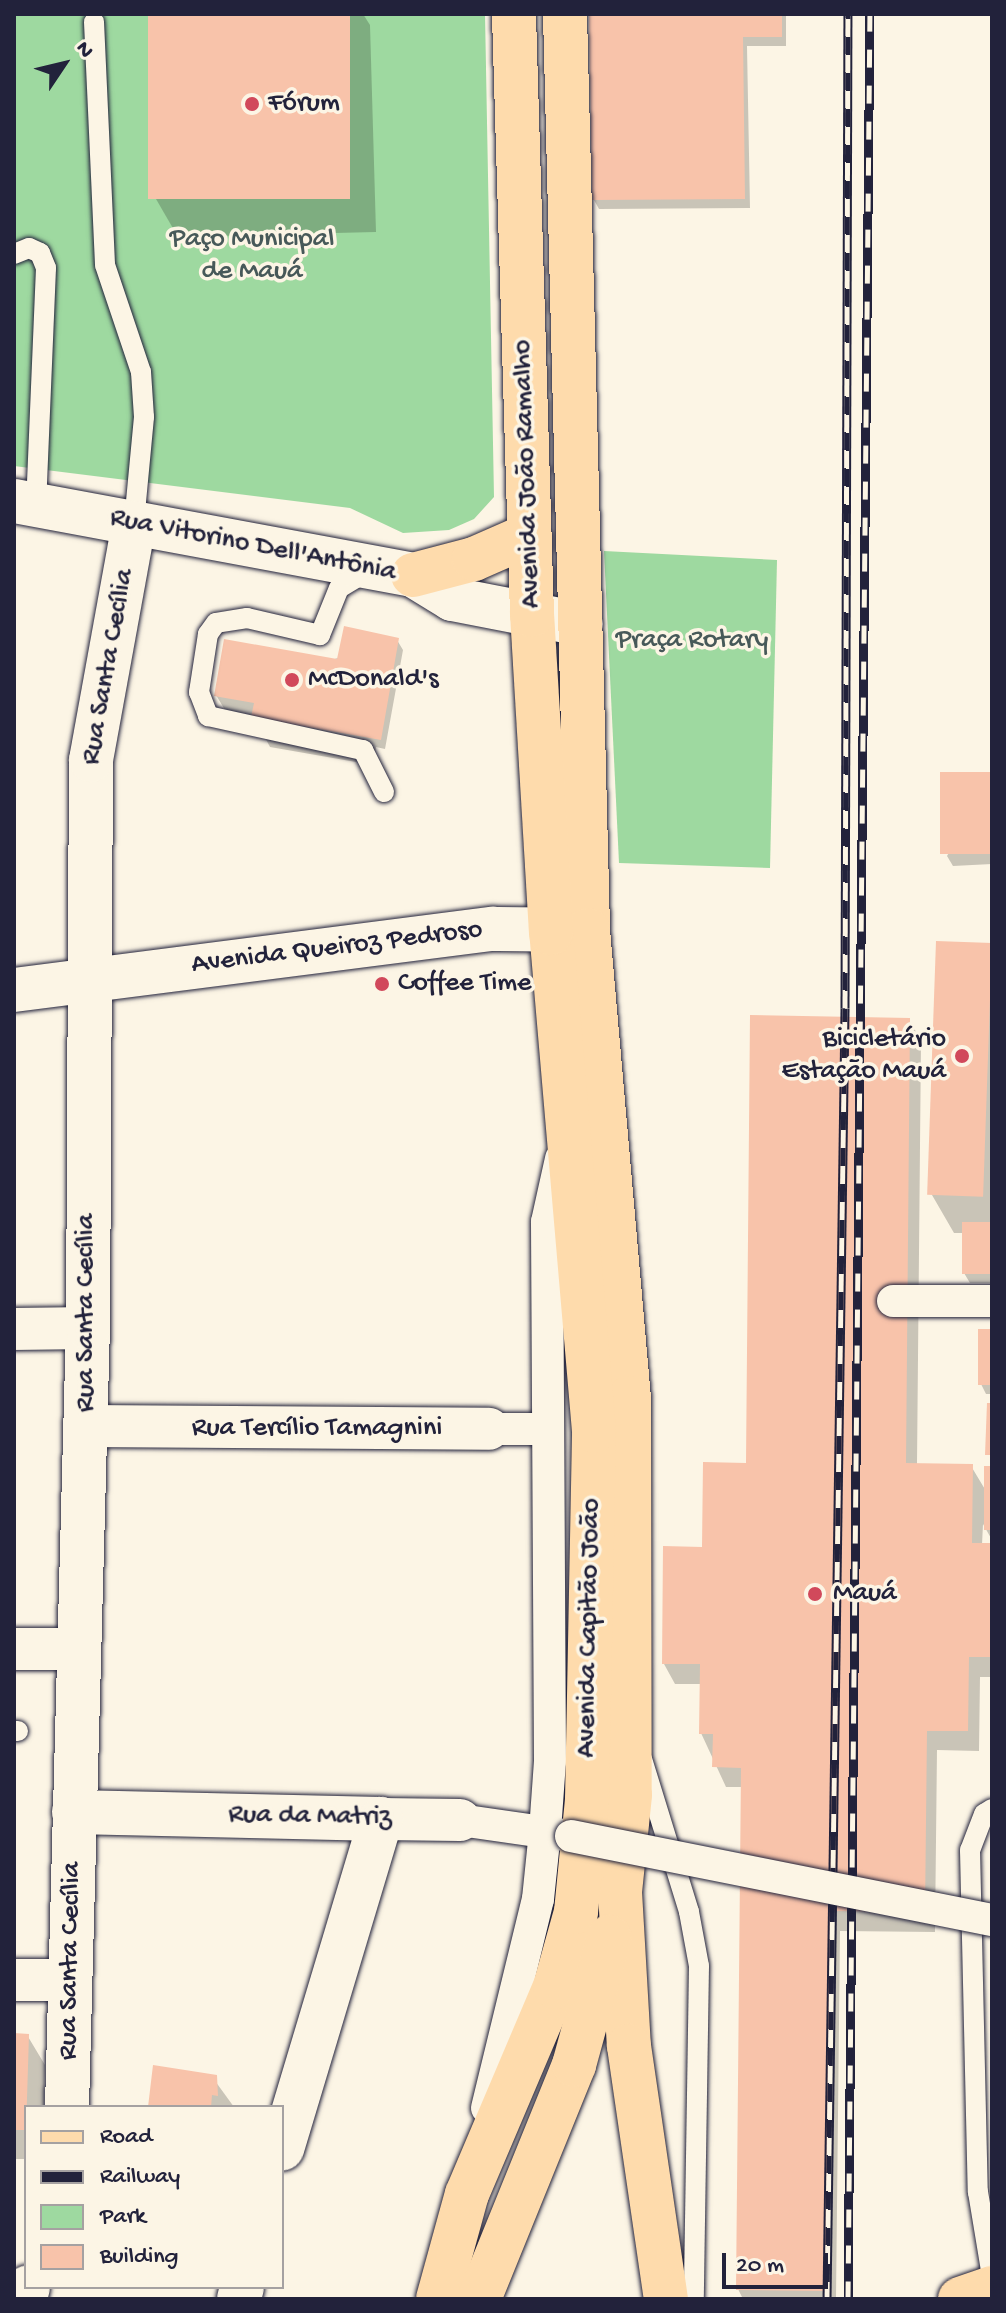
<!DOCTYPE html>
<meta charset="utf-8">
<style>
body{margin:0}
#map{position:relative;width:1006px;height:2313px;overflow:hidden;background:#fcf5e5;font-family:"Gochi Hand",sans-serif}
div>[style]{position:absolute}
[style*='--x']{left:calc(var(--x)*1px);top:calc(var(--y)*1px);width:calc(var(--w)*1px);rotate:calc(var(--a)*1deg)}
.green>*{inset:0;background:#9ed9a0}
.shadow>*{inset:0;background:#0003}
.building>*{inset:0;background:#f8c3aa;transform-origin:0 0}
.roads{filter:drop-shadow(0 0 2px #22223b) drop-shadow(0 0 2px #22223b)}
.service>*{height:20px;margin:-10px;padding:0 10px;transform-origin:10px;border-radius:10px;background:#fcf5e5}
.pedestrian>*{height:32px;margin:-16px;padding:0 16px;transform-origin:16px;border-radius:16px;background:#fcf5e5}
.minor>*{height:42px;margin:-21px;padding:0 21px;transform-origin:21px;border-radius:21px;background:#fcf5e5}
.tertiary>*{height:44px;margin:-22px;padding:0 22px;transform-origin:22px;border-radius:22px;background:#fcf5e5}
.primary>*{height:44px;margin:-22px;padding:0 22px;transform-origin:22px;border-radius:22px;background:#fedbac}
.trunk>*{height:44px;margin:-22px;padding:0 22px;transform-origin:22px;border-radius:22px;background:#fedbac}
.rail>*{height:9px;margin-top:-4.5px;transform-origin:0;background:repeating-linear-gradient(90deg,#fcf5e5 0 18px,#22223b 0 36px);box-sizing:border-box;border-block:2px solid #22223b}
.bridges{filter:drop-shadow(0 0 2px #22223b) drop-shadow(0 0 2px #22223b)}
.pedestrian-bridge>*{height:32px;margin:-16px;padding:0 16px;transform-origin:16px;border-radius:16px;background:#fcf5e5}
.dots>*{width:22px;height:22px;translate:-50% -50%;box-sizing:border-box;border:4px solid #fcf5e5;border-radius:50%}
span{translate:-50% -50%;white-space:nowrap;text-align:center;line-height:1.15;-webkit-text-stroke:7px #fcf5e5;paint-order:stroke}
.poi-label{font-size:28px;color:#22223b}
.left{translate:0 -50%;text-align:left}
.right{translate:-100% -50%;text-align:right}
.park-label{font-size:28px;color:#475959}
.street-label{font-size:28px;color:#22223b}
.frame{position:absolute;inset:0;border:16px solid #22223b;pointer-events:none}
.legend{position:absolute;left:24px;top:2105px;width:260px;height:184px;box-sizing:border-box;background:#fcf5e5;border:2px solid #a5a1a1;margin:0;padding:10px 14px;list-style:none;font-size:24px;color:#22223b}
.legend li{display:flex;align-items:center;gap:16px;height:40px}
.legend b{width:40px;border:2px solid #a5a1a1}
.north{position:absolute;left:24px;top:24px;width:80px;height:80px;-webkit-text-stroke:6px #fcf5e5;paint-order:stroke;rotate:55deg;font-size:22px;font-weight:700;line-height:32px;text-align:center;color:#22223b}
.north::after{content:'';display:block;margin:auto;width:28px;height:36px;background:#22223b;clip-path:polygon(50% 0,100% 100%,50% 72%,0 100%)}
.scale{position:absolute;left:722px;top:2253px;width:106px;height:36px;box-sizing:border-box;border:4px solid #22223b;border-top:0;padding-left:10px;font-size:24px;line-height:28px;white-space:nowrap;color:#22223b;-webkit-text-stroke:6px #fcf5e5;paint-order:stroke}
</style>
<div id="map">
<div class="green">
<i style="clip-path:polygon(14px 14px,485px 14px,494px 497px,474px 519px,449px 530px,403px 533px,350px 508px,14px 466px)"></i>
<i style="clip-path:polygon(604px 551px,777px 560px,770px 868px,619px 863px)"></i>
</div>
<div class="shadow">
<i style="clip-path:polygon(150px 14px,363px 14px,370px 25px,376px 232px,178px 237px,156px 199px)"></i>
<i style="clip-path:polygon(591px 14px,786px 14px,786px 46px,747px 46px,750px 208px,599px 209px,594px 200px)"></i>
<i style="clip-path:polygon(397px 640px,403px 650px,385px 749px,376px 747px,373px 765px,270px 747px,261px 730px,234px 725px,216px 695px)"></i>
<i style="clip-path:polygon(992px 774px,992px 864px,953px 866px,947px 856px)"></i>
<i style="clip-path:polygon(938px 943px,992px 945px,992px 1283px,970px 1283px,964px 1273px,964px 1233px,954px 1233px,932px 1195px)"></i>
<i style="clip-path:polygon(909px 1020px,921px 1040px,917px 1465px,971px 1466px,986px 1491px,992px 1468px,992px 1540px,983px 1524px,982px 1545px,992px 1545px,992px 1677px,980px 1677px,979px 1751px,937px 1750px,935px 1932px,840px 1931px,836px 2299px,743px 2299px,738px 2289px,743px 1787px,726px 1787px,701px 1733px,701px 1684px,675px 1684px,664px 1664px,704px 1549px,748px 1465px)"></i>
<i style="clip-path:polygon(992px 1331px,992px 1394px,986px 1394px,981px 1384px)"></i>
<i style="clip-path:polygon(14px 2035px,27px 2035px,45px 2065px,44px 2107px,26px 2107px,26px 2159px,14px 2159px)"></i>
<i style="clip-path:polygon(210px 2074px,234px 2107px,150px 2107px)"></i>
</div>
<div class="building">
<i style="left:148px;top:14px;width:202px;height:185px"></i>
<i style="clip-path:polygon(589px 14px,782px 14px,782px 37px,743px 37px,745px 199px,592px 200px)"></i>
<i style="clip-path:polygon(344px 626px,399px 638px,381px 740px,251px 717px,254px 703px,214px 696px,224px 639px,337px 659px)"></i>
<i style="left:992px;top:772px;width:82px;height:52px;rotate:90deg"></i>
<i style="left:936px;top:941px;width:56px;height:254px;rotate:2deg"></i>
<i style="clip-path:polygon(750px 1015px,910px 1018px,906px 1463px,973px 1464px,972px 1543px,992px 1543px,992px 1657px,969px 1657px,968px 1731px,927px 1731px,925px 1912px,830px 1911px,826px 2291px,736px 2290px,741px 1768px,712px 1767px,713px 1734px,699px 1734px,700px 1664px,662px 1664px,663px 1546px,702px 1547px,703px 1462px,746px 1463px)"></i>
<i style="left:962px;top:1222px;width:30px;height:52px"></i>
<i style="left:978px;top:1329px;width:14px;height:56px"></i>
<i style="clip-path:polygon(987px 1403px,992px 1403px,992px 1455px,985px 1455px)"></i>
<i style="left:984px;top:1466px;width:8px;height:64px"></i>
<i style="clip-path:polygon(14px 2033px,29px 2034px,26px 2130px,14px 2130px)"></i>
<i style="clip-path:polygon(153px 2065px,217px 2075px,218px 2096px,212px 2095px,211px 2107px,148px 2107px)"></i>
</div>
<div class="roads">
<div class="service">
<i style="--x:94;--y:22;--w:243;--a:87.4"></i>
<i style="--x:105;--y:265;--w:113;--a:71.4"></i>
<i style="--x:141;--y:372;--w:45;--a:86.2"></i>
<i style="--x:144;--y:417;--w:106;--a:95.4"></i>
<i style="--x:14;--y:254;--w:16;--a:-22"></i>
<i style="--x:29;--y:248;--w:12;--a:24"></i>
<i style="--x:40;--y:253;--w:16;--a:68"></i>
<i style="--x:46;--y:268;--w:238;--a:92.4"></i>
<i style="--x:366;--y:572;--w:31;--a:149"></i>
<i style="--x:339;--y:588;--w:51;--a:112"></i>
<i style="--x:320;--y:635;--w:75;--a:-166.9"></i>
<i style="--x:247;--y:618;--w:31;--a:171"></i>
<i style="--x:216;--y:623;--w:14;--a:126"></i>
<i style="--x:208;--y:634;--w:59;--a:98.8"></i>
<i style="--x:199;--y:692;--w:26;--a:69"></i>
<i style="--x:208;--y:716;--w:159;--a:12.4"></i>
<i style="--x:363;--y:750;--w:47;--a:63.4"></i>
<i style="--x:14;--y:1731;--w:4;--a:0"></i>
<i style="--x:642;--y:1759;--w:160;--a:72.9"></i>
<i style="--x:689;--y:1912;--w:55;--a:79.5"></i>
<i style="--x:699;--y:1966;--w:333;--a:90.9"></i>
<i style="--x:992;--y:1809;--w:9;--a:148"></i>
<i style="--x:984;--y:1814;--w:39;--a:111"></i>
<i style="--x:970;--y:1850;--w:342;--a:88.7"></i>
<i style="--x:978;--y:2192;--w:86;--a:80.6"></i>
</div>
<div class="pedestrian">
<i style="--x:893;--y:1301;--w:99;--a:0"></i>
<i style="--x:489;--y:1429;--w:59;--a:0"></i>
<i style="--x:460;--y:1820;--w:105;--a:8.2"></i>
<i style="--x:487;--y:2108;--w:215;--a:-76.3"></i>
<i style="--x:538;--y:1899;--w:68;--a:-84.1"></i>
<i style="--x:545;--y:1831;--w:70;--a:-85.9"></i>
<i style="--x:550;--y:1761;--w:539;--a:-90.32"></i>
<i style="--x:547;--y:1222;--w:65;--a:-77.5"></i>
</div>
<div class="minor">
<i style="--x:14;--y:1329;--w:74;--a:-0.8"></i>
<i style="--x:86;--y:1426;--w:403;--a:0.4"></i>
<i style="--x:14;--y:1649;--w:65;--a:0"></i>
<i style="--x:381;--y:1819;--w:79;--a:0.7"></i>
<i style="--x:14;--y:1980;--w:57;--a:0"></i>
</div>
<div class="tertiary">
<i style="--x:14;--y:501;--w:406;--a:10.5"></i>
<i style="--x:413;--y:575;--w:46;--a:31.6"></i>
<i style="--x:452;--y:599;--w:131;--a:11"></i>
<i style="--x:14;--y:990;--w:483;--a:-7.3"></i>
<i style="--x:493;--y:929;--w:94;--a:0.6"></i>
<i style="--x:74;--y:1812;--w:307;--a:1.3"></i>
<i style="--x:381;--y:1819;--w:344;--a:106.7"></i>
<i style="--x:67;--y:2107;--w:779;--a:-88.46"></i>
<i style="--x:88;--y:1328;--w:568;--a:-89.7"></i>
<i style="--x:91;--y:760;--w:241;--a:-79.7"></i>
<i style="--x:25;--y:2299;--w:12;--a:-76"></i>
<i style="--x:239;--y:2299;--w:12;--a:-76"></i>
</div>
<div class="primary">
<i style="--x:960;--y:2299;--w:34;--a:-19"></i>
</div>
<div class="trunk">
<i style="--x:565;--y:14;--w:916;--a:88.56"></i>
<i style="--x:588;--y:930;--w:470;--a:85"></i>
<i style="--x:629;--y:1398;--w:397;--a:89.9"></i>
<i style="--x:630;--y:1795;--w:98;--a:95.9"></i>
<i style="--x:620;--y:1892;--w:154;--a:86.7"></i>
<i style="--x:629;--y:2046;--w:256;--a:81.7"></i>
<i style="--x:413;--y:575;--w:63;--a:-14.7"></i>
<i style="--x:474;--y:559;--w:60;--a:-23.6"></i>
<i style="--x:438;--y:2299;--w:109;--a:-74.6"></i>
<i style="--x:467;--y:2194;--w:225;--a:-67"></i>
<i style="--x:555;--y:1987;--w:78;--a:-74.4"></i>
<i style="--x:576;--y:1912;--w:113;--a:-84.4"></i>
<i style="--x:587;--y:1800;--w:369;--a:-88.9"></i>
<i style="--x:594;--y:1431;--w:500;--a:-94.9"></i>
<i style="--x:551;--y:933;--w:319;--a:-93.4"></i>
<i style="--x:532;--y:615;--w:601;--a:-91.72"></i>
<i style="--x:479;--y:2299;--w:253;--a:-67.9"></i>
<i style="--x:574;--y:2065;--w:133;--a:-74.7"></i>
</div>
</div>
<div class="rail">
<i style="--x:827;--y:2299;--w:1291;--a:-89.2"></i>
<i style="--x:845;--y:1008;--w:994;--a:-89.83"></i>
<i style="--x:848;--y:2299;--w:2285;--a:-89.45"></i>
</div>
<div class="bridges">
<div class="pedestrian-bridge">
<i style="--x:571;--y:1836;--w:429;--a:11.3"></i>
</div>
</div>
<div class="dots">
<i style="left:252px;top:104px;background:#d1495b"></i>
<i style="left:292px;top:680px;background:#d1495b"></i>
<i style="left:382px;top:984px;background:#d1495b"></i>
<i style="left:962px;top:1056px;background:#d1495b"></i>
<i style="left:815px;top:1594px;background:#d1495b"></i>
</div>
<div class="poi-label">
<span class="left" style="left:268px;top:104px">Fórum</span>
<span class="left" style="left:308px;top:680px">McDonald's</span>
<span class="left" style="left:398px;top:984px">Coffee Time</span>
<span class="right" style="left:946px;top:1056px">Bicicletário<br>Estação Mauá</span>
<span class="left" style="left:833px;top:1594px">Mauá</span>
</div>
<div class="park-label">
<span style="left:252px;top:256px">Paço Municipal<br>de Mauá</span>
<span style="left:692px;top:641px">Praça Rotary</span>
</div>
<div class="street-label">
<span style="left:528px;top:474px;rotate:-92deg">Avenida João Ramalho</span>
<span style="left:253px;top:546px;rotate:11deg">Rua Vitorino Dell'Antônia</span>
<span style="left:109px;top:667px;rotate:-80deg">Rua Santa Cecília</span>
<span style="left:337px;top:948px;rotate:-7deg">Avenida Queiroz Pedroso</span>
<span style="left:87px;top:1313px;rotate:-90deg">Rua Santa Cecília</span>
<span style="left:317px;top:1429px">Rua Tercílio Tamagnini</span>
<span style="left:590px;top:1628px;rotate:-89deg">Avenida Capitão João</span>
<span style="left:310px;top:1817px;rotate:1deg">Rua da Matriz</span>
<span style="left:71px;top:1961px;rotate:-89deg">Rua Santa Cecília</span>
</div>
<div class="frame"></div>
<ul class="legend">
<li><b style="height:10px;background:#fedbac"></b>Road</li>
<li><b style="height:10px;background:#22223b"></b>Railway</li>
<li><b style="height:22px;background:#9ed9a0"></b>Park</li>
<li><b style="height:22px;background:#f8c3aa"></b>Building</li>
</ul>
<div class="north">N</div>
<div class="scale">20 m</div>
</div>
